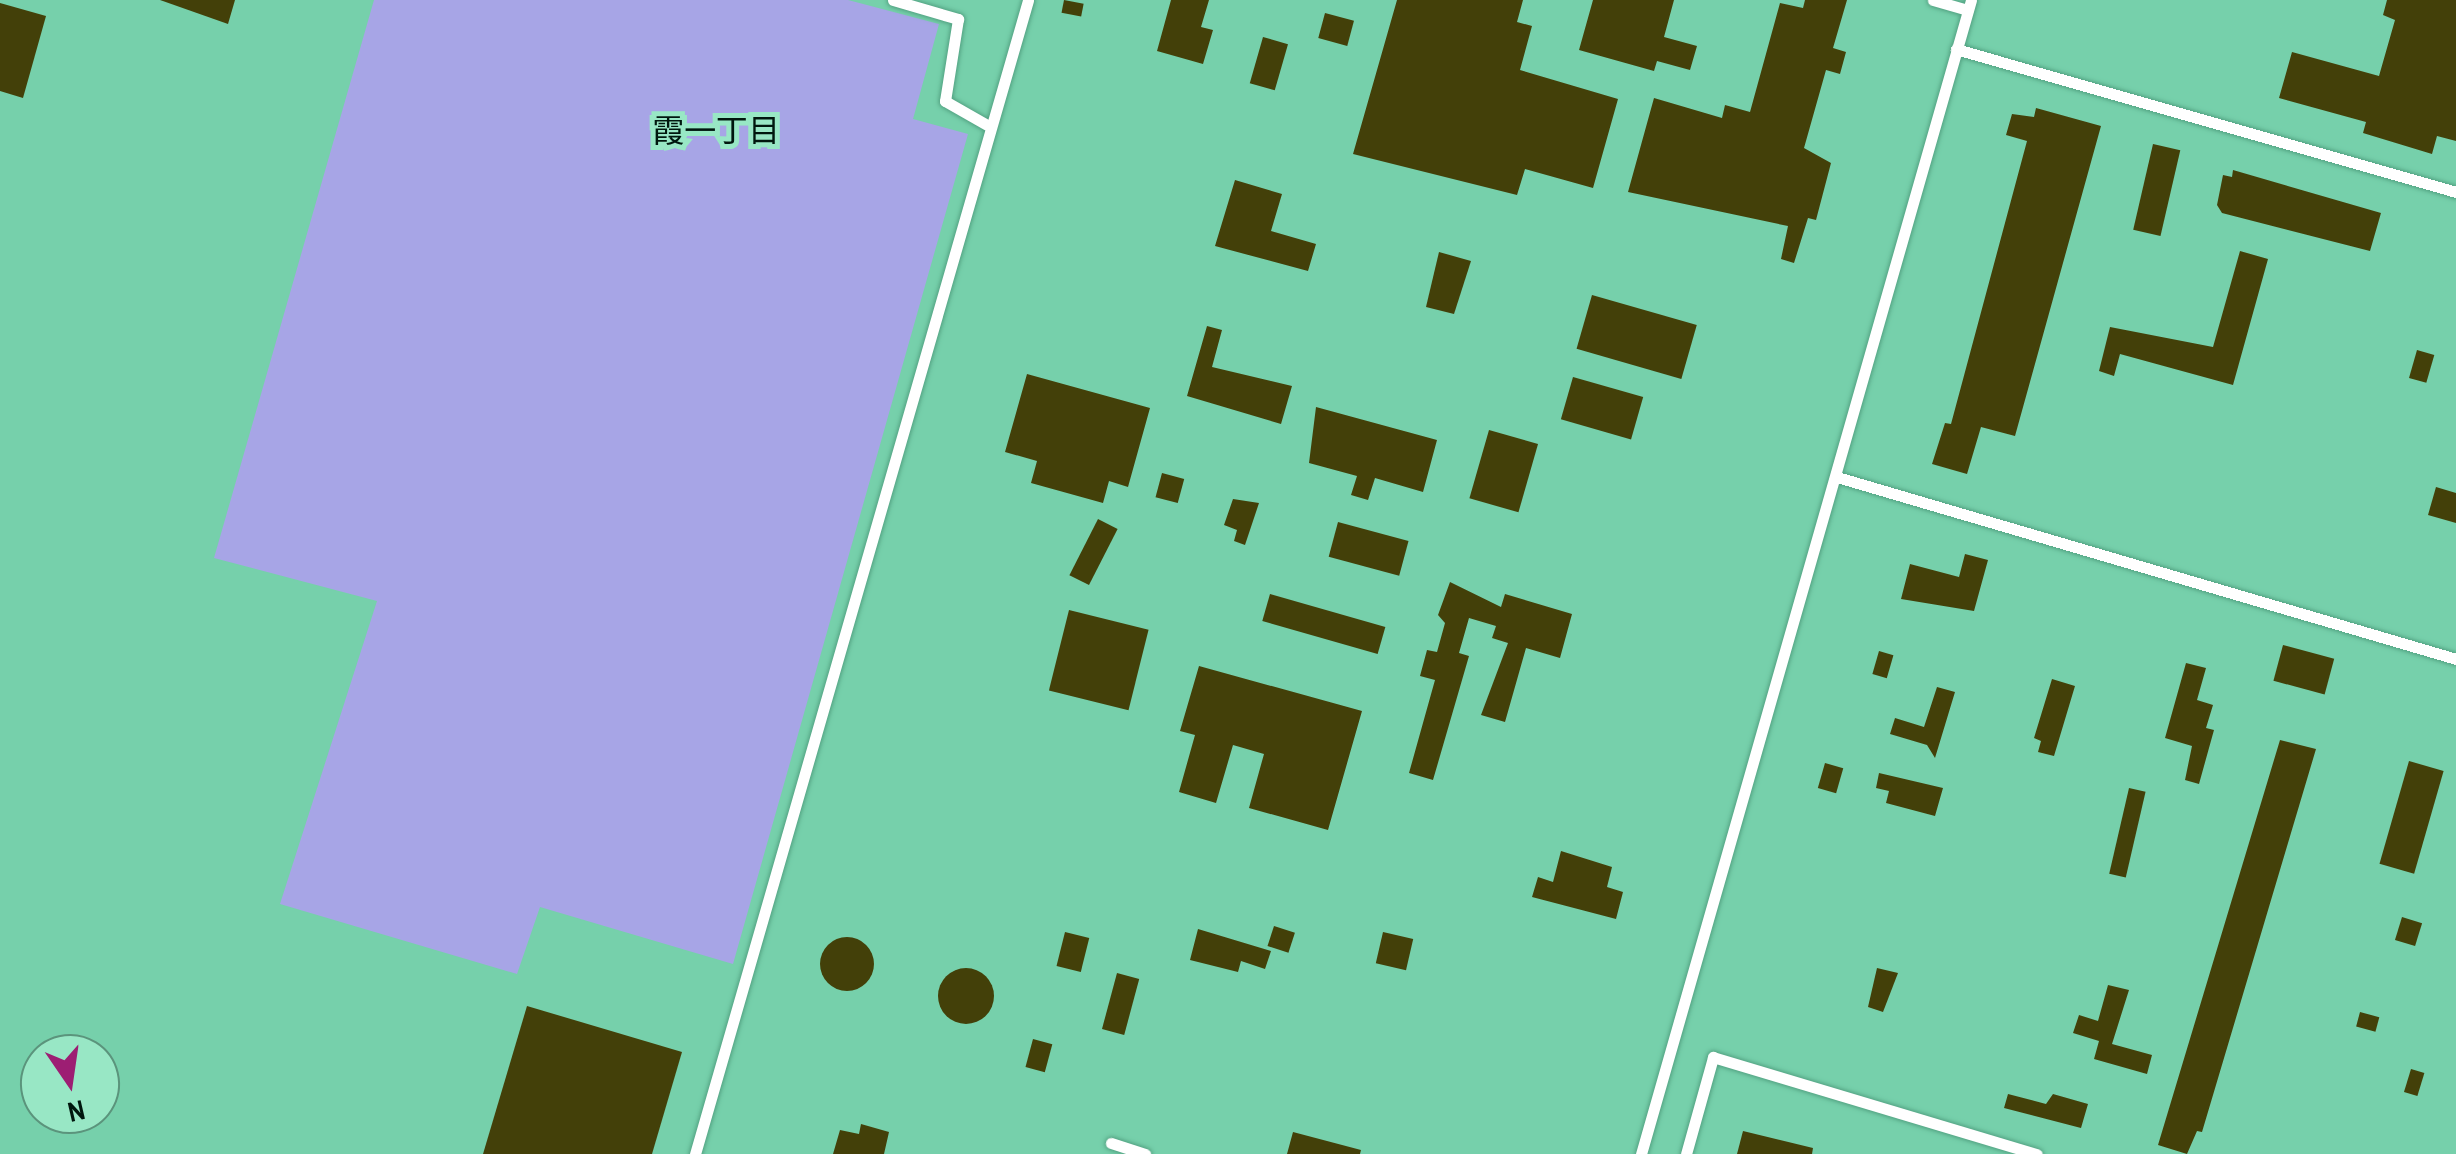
<!DOCTYPE html>
<meta charset="utf-8">
<style>
body{margin:0}
#map{position:relative;width:2456px;height:1154px;overflow:hidden;background:#8bdab8;font-family:"Archivo Narrow","Noto Sans JP",sans-serif}
div>[style]{position:absolute}
[style*='--x']{left:calc(var(--x)*1px);top:calc(var(--y)*1px);width:calc(var(--w)*1px);rotate:calc(var(--a)*1deg)}
.built>*{inset:0;background:#76d0ab}
.green>*{inset:0;background:#a7a5e6}
.building>*{inset:0;background:#434009;transform-origin:0 0}
.round{border-radius:50%}
.roads{filter:drop-shadow(0 0 2px #53a282) drop-shadow(0 0 2px #53a282)}
.service>*{height:11px;margin:-5.5px;padding:0 5.5px;transform-origin:5.5px;border-radius:5.5px;background:#fff}
span{translate:-50% -50%;white-space:nowrap;text-align:center;line-height:1.15;-webkit-text-stroke:10px #98e7c5;paint-order:stroke}
.neighbourhood-label{font-size:32px;color:#00170e}
.north{position:absolute;left:20px;top:1034px;width:100px;height:100px;box-sizing:border-box;background:#98e7c5;border:2px solid #5b947c;border-radius:50%;rotate:167deg;font-size:28px;font-weight:700;line-height:40px;text-align:center;color:#00170e}
.north::after{content:'';display:block;margin:auto;width:35px;height:45px;background:#9d1e73;clip-path:polygon(50% 0,100% 100%,50% 72%,0 100%)}
</style>
<div id="map">
<div class="built">
<i style="clip-path:polygon(evenodd,0 0,2456px 0,2456px 1154px,0 1154px,0 0,40px 1054px,100px 1054px,100px 1114px,40px 1114px,40px 1054px)"></i>
</div>
<div class="green">
<i style="clip-path:polygon(374px 0,848px 0,939px 24px,913px 119px,968px 134px,733px 964px,540px 907px,517px 974px,280px 904px,377px 601px,214px 558px)"></i>
</div>
<div class="building">
<i style="clip-path:polygon(160px 0,235px 0,228px 24px)"></i>
<i style="left:1064px;top:0;width:20px;height:13px;rotate:11deg"></i>
<i style="clip-path:polygon(1171px 0,1209px 0,1201px 27px,1213px 30px,1203px 64px,1157px 51px)"></i>
<i style="clip-path:polygon(1397px 0,1523px 0,1517px 22px,1532px 26px,1520px 70px,1618px 99px,1593px 188px,1525px 169px,1517px 195px,1353px 154px)"></i>
<i style="clip-path:polygon(1593px 0,1674px 0,1664px 37px,1697px 46px,1690px 70px,1657px 61px,1654px 71px,1579px 50px)"></i>
<i style="clip-path:polygon(1805px 0,1847px 0,1833px 48px,1846px 52px,1840px 74px,1826px 70px,1804px 148px,1831px 163px,1816px 220px,1808px 218px,1794px 263px,1781px 259px,1788px 226px,1628px 192px,1654px 98px,1722px 118px,1725px 105px,1750px 112px,1780px 3px,1803px 8px)"></i>
<i style="clip-path:polygon(2387px 0,2456px 0,2456px 141px,2437px 136px,2432px 154px,2363px 133px,2366px 122px,2279px 98px,2292px 52px,2379px 76px,2395px 20px,2383px 15px)"></i>
<i style="clip-path:polygon(0 3px,46px 16px,23px 98px,0 91px)"></i>
<i style="left:1325px;top:13px;width:30px;height:26px;rotate:15deg"></i>
<i style="left:1263px;top:37px;width:26px;height:48px;rotate:16deg"></i>
<i style="clip-path:polygon(2036px 108px,2101px 126px,2015px 436px,1981px 427px,1967px 474px,1932px 464px,1945px 423px,1951px 424px,2027px 141px,2006px 135px,2012px 114px,2034px 117px)"></i>
<i style="left:2153px;top:144px;width:28px;height:88px;rotate:13deg"></i>
<i style="clip-path:polygon(2233px 170px,2381px 213px,2370px 251px,2222px 213px,2217px 205px,2223px 175px,2232px 177px)"></i>
<i style="clip-path:polygon(1235px 180px,1282px 194px,1271px 231px,1316px 244px,1308px 271px,1215px 246px)"></i>
<i style="clip-path:polygon(2240px 251px,2268px 259px,2233px 385px,2120px 354px,2114px 376px,2099px 371px,2110px 327px,2213px 347px)"></i>
<i style="clip-path:polygon(1439px 252px,1471px 261px,1454px 314px,1426px 307px)"></i>
<i style="left:1592px;top:295px;width:109px;height:56px;rotate:16deg"></i>
<i style="clip-path:polygon(1207px 326px,1222px 330px,1212px 367px,1292px 386px,1281px 424px,1187px 396px)"></i>
<i style="left:2417px;top:350px;width:18px;height:29px;rotate:16deg"></i>
<i style="clip-path:polygon(1027px 374px,1150px 408px,1128px 487px,1109px 481px,1103px 503px,1031px 483px,1037px 461px,1005px 452px)"></i>
<i style="left:1573px;top:377px;width:73px;height:44px;rotate:16deg"></i>
<i style="clip-path:polygon(1316px 407px,1437px 440px,1423px 492px,1375px 478px,1368px 500px,1351px 495px,1357px 476px,1309px 463px)"></i>
<i style="left:1489px;top:430px;width:51px;height:71px;rotate:16deg"></i>
<i style="left:1162px;top:473px;width:23px;height:25px;rotate:15deg"></i>
<i style="clip-path:polygon(2436px 487px,2456px 493px,2456px 523px,2428px 515px)"></i>
<i style="clip-path:polygon(1233px 499px,1259px 503px,1245px 545px,1234px 541px,1237px 530px,1224px 525px)"></i>
<i style="left:1098px;top:519px;width:22px;height:63px;rotate:27deg"></i>
<i style="left:1338px;top:522px;width:73px;height:36px;rotate:15deg"></i>
<i style="clip-path:polygon(1965px 554px,1988px 560px,1974px 611px,1901px 599px,1910px 564px,1959px 577px)"></i>
<i style="clip-path:polygon(1450px 582px,1501px 607px,1505px 594px,1572px 614px,1560px 658px,1526px 648px,1505px 722px,1481px 715px,1508px 643px,1492px 638px,1496px 626px,1469px 618px,1459px 653px,1469px 656px,1433px 780px,1409px 773px,1435px 680px,1420px 676px,1427px 650px,1437px 652px,1445px 623px,1438px 615px)"></i>
<i style="left:1270px;top:594px;width:120px;height:28px;rotate:16deg"></i>
<i style="left:1069px;top:610px;width:82px;height:83px;rotate:14deg"></i>
<i style="left:2283px;top:645px;width:53px;height:37px;rotate:15deg"></i>
<i style="left:1879px;top:651px;width:15px;height:24px;rotate:16deg"></i>
<i style="clip-path:polygon(2186px 663px,2206px 668px,2197px 700px,2213px 705px,2206px 728px,2214px 730px,2199px 784px,2185px 780px,2192px 746px,2165px 738px)"></i>
<i style="clip-path:polygon(1199px 666px,1362px 711px,1328px 830px,1249px 808px,1264px 754px,1233px 745px,1216px 803px,1179px 792px,1195px 735px,1180px 731px)"></i>
<i style="clip-path:polygon(2052px 679px,2075px 686px,2054px 756px,2038px 752px,2041px 741px,2034px 738px)"></i>
<i style="clip-path:polygon(1937px 687px,1955px 692px,1935px 758px,1927px 745px,1890px 734px,1895px 718px,1924px 727px)"></i>
<i style="clip-path:polygon(2280px 740px,2316px 749px,2202px 1132px,2197px 1131px,2187px 1154px,2158px 1145px)"></i>
<i style="left:2409px;top:761px;width:36px;height:107px;rotate:16deg"></i>
<i style="left:1825px;top:763px;width:19px;height:26px;rotate:16deg"></i>
<i style="clip-path:polygon(1879px 773px,1943px 788px,1935px 816px,1886px 803px,1889px 791px,1876px 788px)"></i>
<i style="left:2129px;top:788px;width:17px;height:88px;rotate:13deg"></i>
<i style="clip-path:polygon(1561px 851px,1612px 867px,1607px 887px,1623px 892px,1616px 919px,1532px 897px,1538px 877px,1553px 882px)"></i>
<i style="left:2402px;top:917px;width:21px;height:24px;rotate:17deg"></i>
<i style="left:1274px;top:926px;width:22px;height:21px;rotate:18deg"></i>
<i style="clip-path:polygon(1198px 929px,1271px 951px,1265px 969px,1241px 961px,1238px 972px,1190px 960px)"></i>
<i style="left:1065px;top:932px;width:25px;height:35px;rotate:14deg"></i>
<i style="left:1383px;top:932px;width:31px;height:32px;rotate:13deg"></i>
<i class="round" style="left:820px;top:937px;width:54px;height:54px"></i>
<i style="clip-path:polygon(1877px 968px,1898px 973px,1883px 1012px,1868px 1007px)"></i>
<i class="round" style="left:938px;top:968px;width:56px;height:56px"></i>
<i style="left:1117px;top:973px;width:23px;height:58px;rotate:15deg"></i>
<i style="clip-path:polygon(2108px 985px,2129px 990px,2112px 1044px,2152px 1055px,2147px 1074px,2094px 1059px,2099px 1041px,2073px 1033px,2079px 1015px,2098px 1021px)"></i>
<i style="clip-path:polygon(527px 1006px,682px 1052px,652px 1154px,483px 1154px)"></i>
<i style="left:2360px;top:1012px;width:20px;height:15px;rotate:15deg"></i>
<i style="left:1033px;top:1039px;width:20px;height:29px;rotate:15deg"></i>
<i style="left:2411px;top:1069px;width:14px;height:24px;rotate:17deg"></i>
<i style="clip-path:polygon(2008px 1094px,2046px 1104px,2053px 1094px,2088px 1104px,2081px 1128px,2004px 1108px)"></i>
<i style="clip-path:polygon(861px 1124px,889px 1132px,884px 1154px,833px 1154px,840px 1130px,859px 1134px)"></i>
<i style="clip-path:polygon(1743px 1131px,1813px 1148px,1812px 1154px,1737px 1154px)"></i>
<i style="clip-path:polygon(1293px 1132px,1361px 1150px,1360px 1154px,1287px 1154px)"></i>
</div>
<div class="roads">
<div class="service">
<i style="--x:893;--y:0;--w:68;--a:16.3"></i>
<i style="--x:958;--y:19;--w:83;--a:99"></i>
<i style="--x:945;--y:101;--w:48;--a:29.7"></i>
<i style="--x:1933;--y:0;--w:36;--a:16"></i>
<i style="--x:1956;--y:49;--w:520;--a:15.96"></i>
<i style="--x:1837;--y:477;--w:645;--a:16.38"></i>
<i style="--x:1111;--y:1143;--w:36;--a:18"></i>
<i style="--x:695;--y:1154;--w:1201;--a:-73.9"></i>
<i style="--x:1641;--y:1154;--w:1200;--a:-74.04"></i>
<i style="--x:1686;--y:1154;--w:101;--a:-74.4"></i>
<i style="--x:1713;--y:1057;--w:338;--a:16.7"></i>
</div>
</div>
<div class="neighbourhood-label">
<span style="left:716px;top:131px">霞一丁目</span>
</div>
<div class="north">N</div>
</div>
